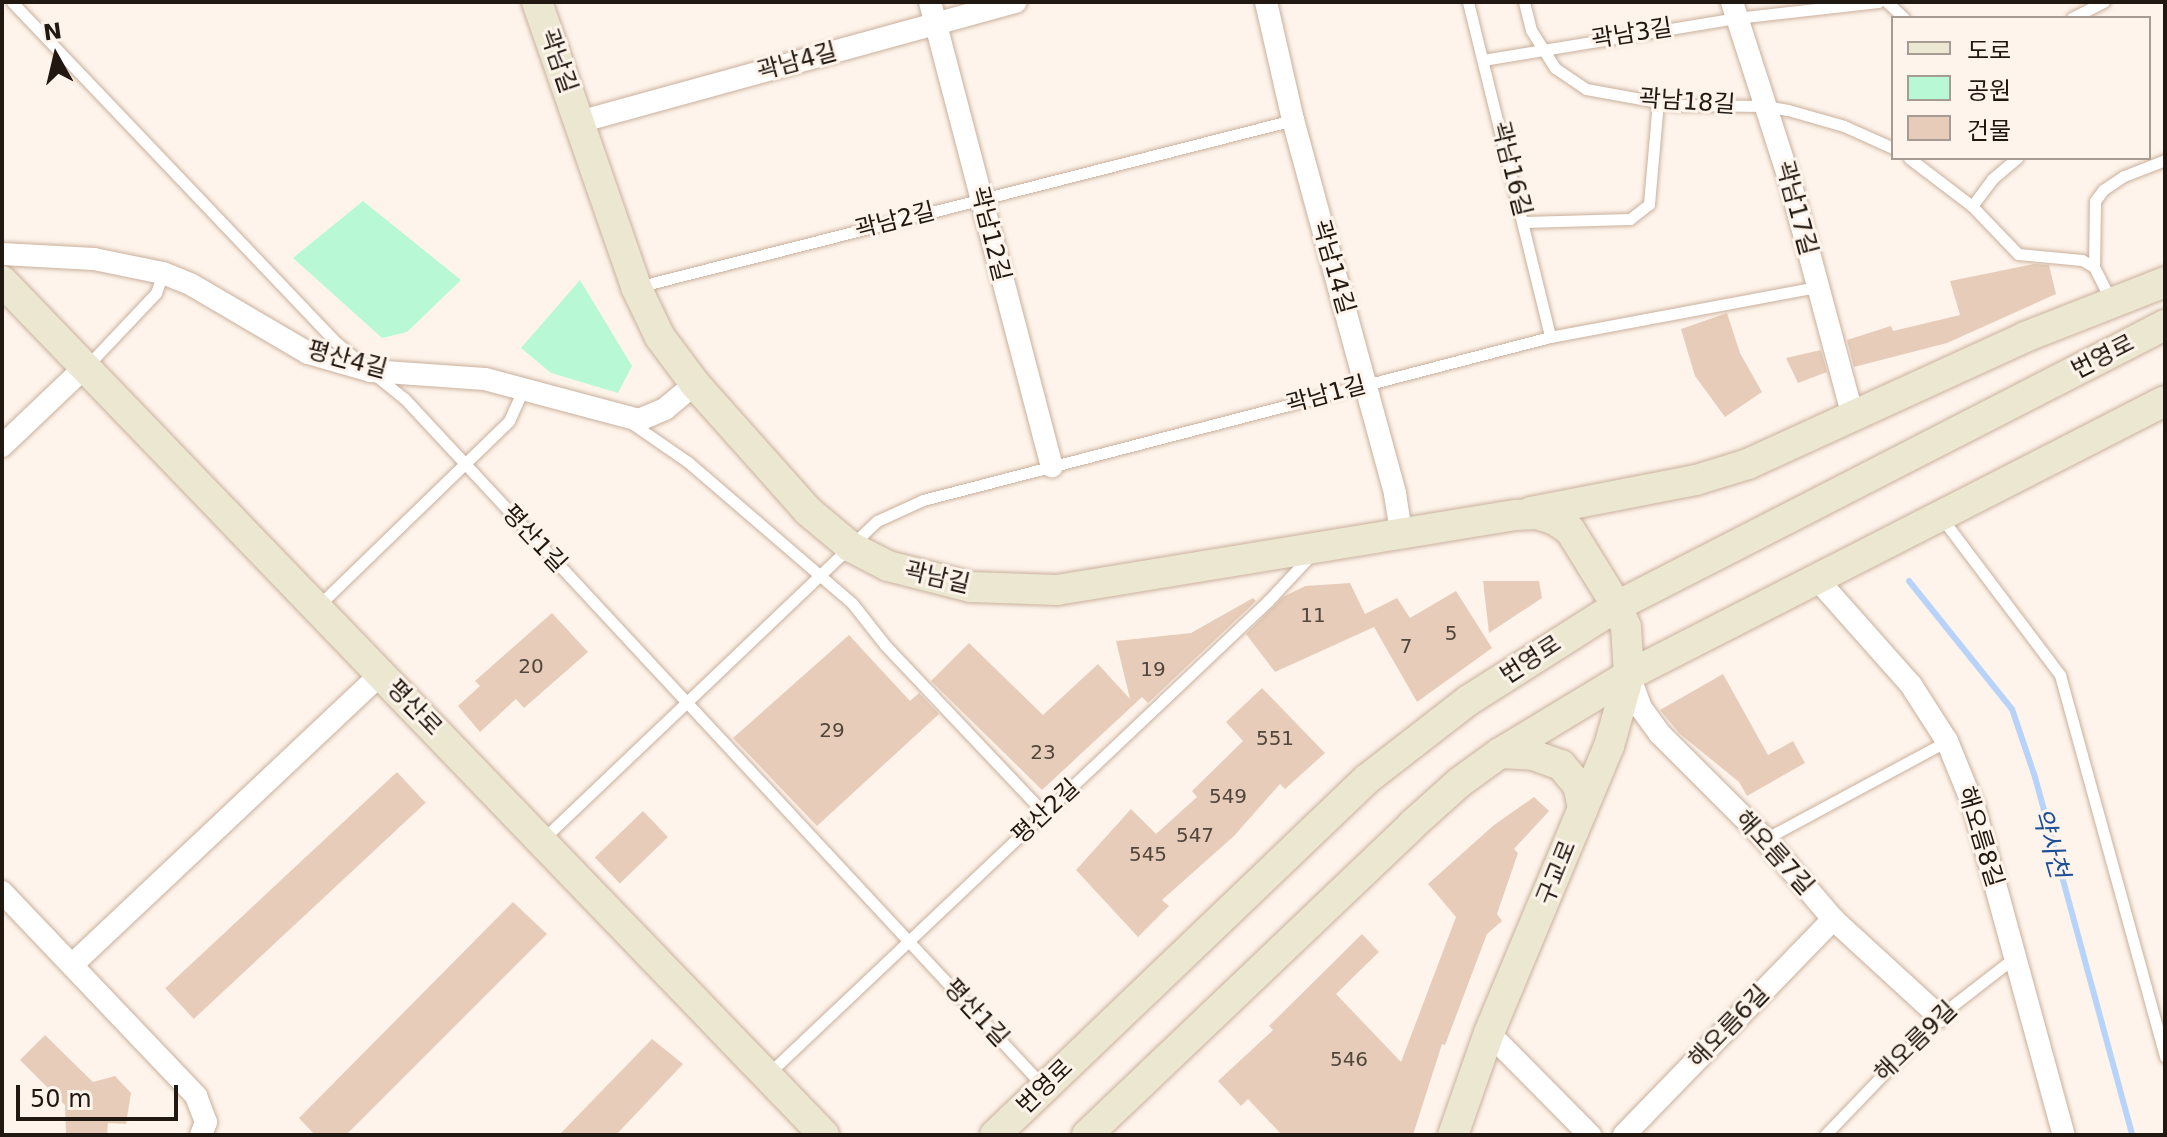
<!DOCTYPE html>
<meta charset="utf-8">
<style>
body{margin:0}
#map{position:relative;width:2167px;height:1137px;overflow:hidden;background:#fef4eb;font-family:"DejaVu Sans","Noto Sans KR",sans-serif}
div>[style]{position:absolute}
[style*='--x']{left:calc(var(--x)*1px);top:calc(var(--y)*1px);width:calc(var(--w)*1px);rotate:calc(var(--a)*1deg)}
.green>*{inset:0;background:#b9f8d4}
.stream>*{height:6px;margin:-3px;padding:0 3px;transform-origin:3px;border-radius:3px;background:#b8d3f9}
.building>*{inset:0;background:#e7cdb9;transform-origin:0 0}
.roads{filter:drop-shadow(0 0 2px #c9b09c) drop-shadow(0 0 2px #c9b09c)}
.lane>*{height:11px;margin:-5.5px;padding:0 5.5px;transform-origin:5.5px;border-radius:5.5px;background:#fff}
.street>*{height:22px;margin:-11px;padding:0 11px;transform-origin:11px;border-radius:11px;background:#fff}
.secondary>*{height:30px;margin:-15px;padding:0 15px;transform-origin:15px;border-radius:15px;background:#ebe7d1}
span{translate:-50% -50%;white-space:nowrap;text-align:center;line-height:1.15;-webkit-text-stroke:6px #fef4eb;paint-order:stroke}
.number-label{font-size:20px;color:#52453b}
.number-label span{-webkit-text-stroke-width:0}
.street-label{font-size:24px;color:#211811}
.water-label{font-size:26px;color:#1c5099;font-style:italic}
.frame{position:absolute;inset:0;border:4px solid #211811;pointer-events:none}
.legend{position:absolute;left:1891px;top:16px;width:260px;height:144px;box-sizing:border-box;background:#fef4eb;border:2px solid #a69c94;margin:0;padding:10px 14px;list-style:none;font-size:24px;color:#211811}
.legend li{display:flex;align-items:center;gap:16px;height:40px}
.legend b{width:40px;border:2px solid #a69c94}
.north{position:absolute;left:16px;top:16px;width:80px;height:80px;-webkit-text-stroke:6px #fef4eb;paint-order:stroke;rotate:352deg;font-size:22px;font-weight:700;line-height:32px;text-align:center;color:#211811}
.north::after{content:'';display:block;margin:auto;width:28px;height:36px;background:#211811;clip-path:polygon(50% 0,100% 100%,50% 72%,0 100%)}
.scale{position:absolute;left:16px;top:1085px;width:162px;height:36px;box-sizing:border-box;border:4px solid #211811;border-top:0;padding-left:10px;font-size:24px;line-height:28px;white-space:nowrap;color:#211811;-webkit-text-stroke:6px #fef4eb;paint-order:stroke}
</style>
<div id="map">
<div class="green">
<i style="clip-path:polygon(363px 201px,461px 280px,407px 332px,382px 338px,293px 258px)"></i>
<i style="clip-path:polygon(580px 280px,632px 366px,618px 393px,551px 373px,521px 348px)"></i>
</div>
<div class="stream">
<i style="--x:1909;--y:581;--w:164;--a:51.2"></i>
<i style="--x:2012;--y:709;--w:72;--a:71.3"></i>
<i style="--x:2035;--y:777;--w:371;--a:74.8"></i>
</div>
<div class="building">
<i style="clip-path:polygon(2034px 264px,2049px 265px,2056px 294px,1947px 343px,1854px 367px,1847px 340px,1891px 326px,1893px 331px,1960px 315px,1950px 281px)"></i>
<i style="clip-path:polygon(1727px 313px,1740px 353px,1762px 392px,1725px 417px,1695px 376px,1681px 329px)"></i>
<i style="clip-path:polygon(1821px 350px,1827px 372px,1798px 383px,1786px 358px)"></i>
<i style="clip-path:polygon(1483px 581px,1539px 581px,1542px 598px,1489px 633px)"></i>
<i style="clip-path:polygon(1350px 583px,1365px 614px,1397px 598px,1410px 618px,1456px 591px,1492px 648px,1417px 702px,1374px 627px,1275px 672px,1246px 634px,1283px 597px,1305px 586px)"></i>
<i style="clip-path:polygon(1253px 598px,1256px 601px,1148px 703px,1142px 697px,1042px 790px,931px 681px,969px 643px,1043px 715px,1098px 664px,1130px 699px,1116px 641px,1191px 633px)"></i>
<i style="clip-path:polygon(552px 613px,588px 652px,524px 708px,516px 699px,480px 732px,458px 706px,480px 686px,475px 681px)"></i>
<i style="clip-path:polygon(849px 635px,910px 701px,919px 693px,939px 714px,817px 826px,733px 738px)"></i>
<i style="clip-path:polygon(1723px 674px,1768px 755px,1793px 741px,1805px 763px,1747px 796px,1739px 782px,1680px 734px,1660px 710px)"></i>
<i style="clip-path:polygon(1262px 688px,1325px 753px,1285px 789px,1280px 784px,1234px 836px,1162px 900px,1169px 906px,1138px 937px,1076px 870px,1131px 809px,1156px 834px,1197px 797px,1192px 791px,1243px 741px,1226px 722px)"></i>
<i style="left:397px;top:772px;width:42px;height:317px;rotate:47deg"></i>
<i style="clip-path:polygon(1534px 797px,1549px 811px,1514px 849px,1518px 853px,1497px 914px,1502px 921px,1487px 934px,1445px 1045px,1442px 1044px,1413px 1135px,1282px 1135px,1248px 1099px,1241px 1106px,1218px 1081px,1273px 1030px,1269px 1026px,1362px 934px,1379px 952px,1336px 994px,1401px 1062px,1456px 917px,1428px 884px,1494px 825px)"></i>
<i style="left:643px;top:811px;width:36px;height:67px;rotate:46deg"></i>
<i style="clip-path:polygon(513px 902px,547px 934px,346px 1135px,315px 1135px,299px 1118px)"></i>
<i style="clip-path:polygon(45px 1035px,93px 1082px,115px 1076px,131px 1093px,126px 1124px,108px 1123px,107px 1135px,66px 1135px,65px 1105px,20px 1060px)"></i>
<i style="clip-path:polygon(652px 1039px,683px 1064px,616px 1135px,559px 1135px)"></i>
</div>
<div class="roads">
<div class="lane">
<i style="--x:12;--y:2;--w:471;--a:46.4"></i>
<i style="--x:337;--y:343;--w:31;--a:40"></i>
<i style="--x:1468;--y:2;--w:345;--a:76.2"></i>
<i style="--x:1524;--y:2;--w:29;--a:76"></i>
<i style="--x:1531;--y:30;--w:45;--a:57.7"></i>
<i style="--x:1555;--y:68;--w:37;--a:34"></i>
<i style="--x:1586;--y:89;--w:89;--a:10.3"></i>
<i style="--x:1674;--y:105;--w:91;--a:0.6"></i>
<i style="--x:1765;--y:106;--w:23;--a:10"></i>
<i style="--x:1788;--y:110;--w:58;--a:15.9"></i>
<i style="--x:1844;--y:126;--w:54;--a:24.2"></i>
<i style="--x:1887;--y:2;--w:23;--a:43"></i>
<i style="--x:2072;--y:18;--w:36;--a:-27"></i>
<i style="--x:1483;--y:60;--w:256;--a:-9.4"></i>
<i style="--x:1736;--y:18;--w:143;--a:-6.4"></i>
<i style="--x:1909;--y:158;--w:79;--a:37.3"></i>
<i style="--x:1972;--y:206;--w:66;--a:46.2"></i>
<i style="--x:2018;--y:254;--w:64;--a:5.4"></i>
<i style="--x:2082;--y:260;--w:14;--a:30"></i>
<i style="--x:2094;--y:267;--w:37;--a:63"></i>
<i style="--x:1972;--y:206;--w:34;--a:-53"></i>
<i style="--x:1992;--y:179;--w:33;--a:-40"></i>
<i style="--x:1524;--y:222;--w:106;--a:-1.6"></i>
<i style="--x:1630;--y:219;--w:24;--a:-38"></i>
<i style="--x:1649;--y:204;--w:102;--a:-85"></i>
<i style="--x:2094;--y:267;--w:66;--a:-89.1"></i>
<i style="--x:2095;--y:201;--w:14;--a:-54"></i>
<i style="--x:2103;--y:190;--w:25;--a:-34"></i>
<i style="--x:2124;--y:176;--w:44;--a:-21.3"></i>
<i style="--x:637;--y:287;--w:677;--a:-14.28"></i>
<i style="--x:86;--y:367;--w:102;--a:-46.6"></i>
<i style="--x:156;--y:293;--w:21;--a:-71"></i>
<i style="--x:374;--y:374;--w:38;--a:39"></i>
<i style="--x:404;--y:398;--w:940;--a:47.11"></i>
<i style="--x:630;--y:422;--w:70;--a:34.6"></i>
<i style="--x:688;--y:462;--w:216;--a:40.7"></i>
<i style="--x:852;--y:603;--w:53;--a:51.8"></i>
<i style="--x:885;--y:645;--w:231;--a:46.6"></i>
<i style="--x:1941;--y:517;--w:198;--a:53"></i>
<i style="--x:2060;--y:675;--w:396;--a:74.6"></i>
<i style="--x:317;--y:607;--w:267;--a:-44.1"></i>
<i style="--x:509;--y:421;--w:35;--a:-66"></i>
<i style="--x:543;--y:839;--w:461;--a:-43.6"></i>
<i style="--x:877;--y:521;--w:51;--a:-24.5"></i>
<i style="--x:923;--y:500;--w:648;--a:-14.57"></i>
<i style="--x:1550;--y:337;--w:272;--a:-10.6"></i>
<i style="--x:1765;--y:839;--w:207;--a:-28.3"></i>
<i style="--x:767;--y:1075;--w:690;--a:-43.41"></i>
<i style="--x:1268;--y:601;--w:62;--a:-47"></i>
<i style="--x:1825;--y:1135;--w:165;--a:-46.2"></i>
<i style="--x:1939;--y:1016;--w:96;--a:-37.8"></i>
</div>
<div class="street">
<i style="--x:930;--y:2;--w:480;--a:75.3"></i>
<i style="--x:1266;--y:2;--w:121;--a:77.1"></i>
<i style="--x:1293;--y:120;--w:388;--a:74.7"></i>
<i style="--x:1395;--y:494;--w:38;--a:81"></i>
<i style="--x:1732;--y:2;--w:185;--a:72.1"></i>
<i style="--x:1789;--y:178;--w:247;--a:75"></i>
<i style="--x:579;--y:122;--w:453;--a:-15.4"></i>
<i style="--x:2;--y:254;--w:92;--a:3.1"></i>
<i style="--x:94;--y:259;--w:70;--a:11.5"></i>
<i style="--x:163;--y:273;--w:31;--a:22"></i>
<i style="--x:192;--y:285;--w:134;--a:30.4"></i>
<i style="--x:308;--y:353;--w:66;--a:15.9"></i>
<i style="--x:371;--y:371;--w:114;--a:4"></i>
<i style="--x:485;--y:379;--w:159;--a:14.9"></i>
<i style="--x:639;--y:420;--w:28;--a:-23"></i>
<i style="--x:665;--y:409;--w:39;--a:-40"></i>
<i style="--x:2;--y:446;--w:115;--a:-43.6"></i>
<i style="--x:1817;--y:579;--w:142;--a:48.4"></i>
<i style="--x:1911;--y:685;--w:67;--a:57.3"></i>
<i style="--x:1947;--y:741;--w:71;--a:67.8"></i>
<i style="--x:1974;--y:807;--w:340;--a:74.7"></i>
<i style="--x:1629;--y:675;--w:35;--a:70"></i>
<i style="--x:1641;--y:708;--w:31;--a:54"></i>
<i style="--x:1659;--y:733;--w:150;--a:45"></i>
<i style="--x:1765;--y:839;--w:105;--a:49.6"></i>
<i style="--x:1833;--y:919;--w:144;--a:42.5"></i>
<i style="--x:2;--y:892;--w:282;--a:46.4"></i>
<i style="--x:196;--y:1096;--w:28;--a:69"></i>
<i style="--x:206;--y:1122;--w:14;--a:111"></i>
<i style="--x:72;--y:965;--w:424;--a:-43.3"></i>
<i style="--x:1489;--y:1033;--w:144;--a:45.3"></i>
<i style="--x:1624;--y:1135;--w:301;--a:-45.9"></i>
</div>
<div class="secondary">
<i style="--x:537;--y:2;--w:302;--a:70.8"></i>
<i style="--x:636;--y:287;--w:55;--a:64.4"></i>
<i style="--x:660;--y:337;--w:59;--a:53.3"></i>
<i style="--x:695;--y:384;--w:170;--a:48.3"></i>
<i style="--x:808;--y:511;--w:56;--a:39.9"></i>
<i style="--x:851;--y:547;--w:42;--a:27.2"></i>
<i style="--x:888;--y:566;--w:86;--a:14.2"></i>
<i style="--x:971;--y:587;--w:86;--a:2"></i>
<i style="--x:1057;--y:590;--w:465;--a:-9.3"></i>
<i style="--x:1516;--y:515;--w:21;--a:-3"></i>
<i style="--x:1537;--y:514;--w:19;--a:18"></i>
<i style="--x:1555;--y:520;--w:18;--a:34"></i>
<i style="--x:1570;--y:530;--w:89;--a:58.3"></i>
<i style="--x:1617;--y:606;--w:23;--a:67"></i>
<i style="--x:1626;--y:627;--w:48;--a:86.4"></i>
<i style="--x:1629;--y:675;--w:74;--a:105.7"></i>
<i style="--x:1609;--y:746;--w:311;--a:112.7"></i>
<i style="--x:1489;--y:1033;--w:108;--a:109.4"></i>
<i style="--x:2;--y:281;--w:1185;--a:46.09"></i>
<i style="--x:1531;--y:512;--w:168;--a:-11"></i>
<i style="--x:1696;--y:480;--w:54;--a:-17.1"></i>
<i style="--x:1748;--y:464;--w:305;--a:-24.6"></i>
<i style="--x:2025;--y:337;--w:150;--a:-21.4"></i>
<i style="--x:1500;--y:753;--w:33;--a:3"></i>
<i style="--x:1533;--y:755;--w:30;--a:20"></i>
<i style="--x:1561;--y:765;--w:26;--a:50"></i>
<i style="--x:1578;--y:785;--w:24;--a:78"></i>
<i style="--x:995;--y:1135;--w:515;--a:-43.74"></i>
<i style="--x:1367;--y:779;--w:129;--a:-37.8"></i>
<i style="--x:1469;--y:700;--w:175;--a:-32.4"></i>
<i style="--x:1617;--y:606;--w:616;--a:-27.15"></i>
<i style="--x:1087;--y:1135;--w:449;--a:-43.6"></i>
<i style="--x:1412;--y:825;--w:64;--a:-41.9"></i>
<i style="--x:1460;--y:782;--w:49;--a:-35.9"></i>
<i style="--x:1500;--y:753;--w:151;--a:-31.2"></i>
<i style="--x:1629;--y:675;--w:602;--a:-27.08"></i>
</div>
</div>
<div class="number-label">
<span style="left:1313px;top:615px">11</span>
<span style="left:1451px;top:633px">5</span>
<span style="left:1406px;top:646px">7</span>
<span style="left:531px;top:666px">20</span>
<span style="left:1153px;top:669px">19</span>
<span style="left:832px;top:730px">29</span>
<span style="left:1275px;top:738px">551</span>
<span style="left:1043px;top:752px">23</span>
<span style="left:1228px;top:796px">549</span>
<span style="left:1195px;top:835px">547</span>
<span style="left:1148px;top:854px">545</span>
<span style="left:1349px;top:1059px">546</span>
</div>
<div class="street-label">
<span style="left:1632px;top:34px;rotate:-9deg">곽남3길</span>
<span style="left:558px;top:61px;rotate:71deg">곽남길</span>
<span style="left:797px;top:62px;rotate:-15deg">곽남4길</span>
<span style="left:1687px;top:102px;rotate:4deg">곽남18길</span>
<span style="left:1511px;top:169px;rotate:76deg">곽남16길</span>
<span style="left:1796px;top:208px;rotate:75deg">곽남17길</span>
<span style="left:895px;top:221px;rotate:-14deg">곽남2길</span>
<span style="left:990px;top:234px;rotate:76deg">곽남12길</span>
<span style="left:1333px;top:267px;rotate:74deg">곽남14길</span>
<span style="left:2103px;top:357px;rotate:-27deg">번영로</span>
<span style="left:347px;top:360px;rotate:15deg">평산4길</span>
<span style="left:1326px;top:395px;rotate:-15deg">곽남1길</span>
<span style="left:534px;top:539px;rotate:47deg">평산1길</span>
<span style="left:937px;top:578px;rotate:13deg">곽남길</span>
<span style="left:1531px;top:660px;rotate:-33deg">번영로</span>
<span style="left:414px;top:708px;rotate:46deg">평산로</span>
<span style="left:1046px;top:812px;rotate:-43deg">평산2길</span>
<span style="left:1980px;top:837px;rotate:73deg">해오름8길</span>
<span style="left:1774px;top:853px;rotate:48deg">해오름7길</span>
<span style="left:1557px;top:873px;rotate:-68deg">구교로</span>
<span style="left:976px;top:1013px;rotate:47deg">평산1길</span>
<span style="left:1729px;top:1027px;rotate:-46deg">해오름6길</span>
<span style="left:1916px;top:1042px;rotate:-44deg">해오름9길</span>
<span style="left:1045px;top:1087px;rotate:-44deg">번영로</span>
</div>
<div class="water-label">
<span style="left:2050px;top:843px;rotate:74deg">약사천</span>
</div>
<div class="frame"></div>
<ul class="legend">
<li><b style="height:10px;background:#ebe7d1"></b>도로</li>
<li><b style="height:22px;background:#b9f8d4"></b>공원</li>
<li><b style="height:22px;background:#e7cdb9"></b>건물</li>
</ul>
<div class="north">N</div>
<div class="scale">50 m</div>
</div>
